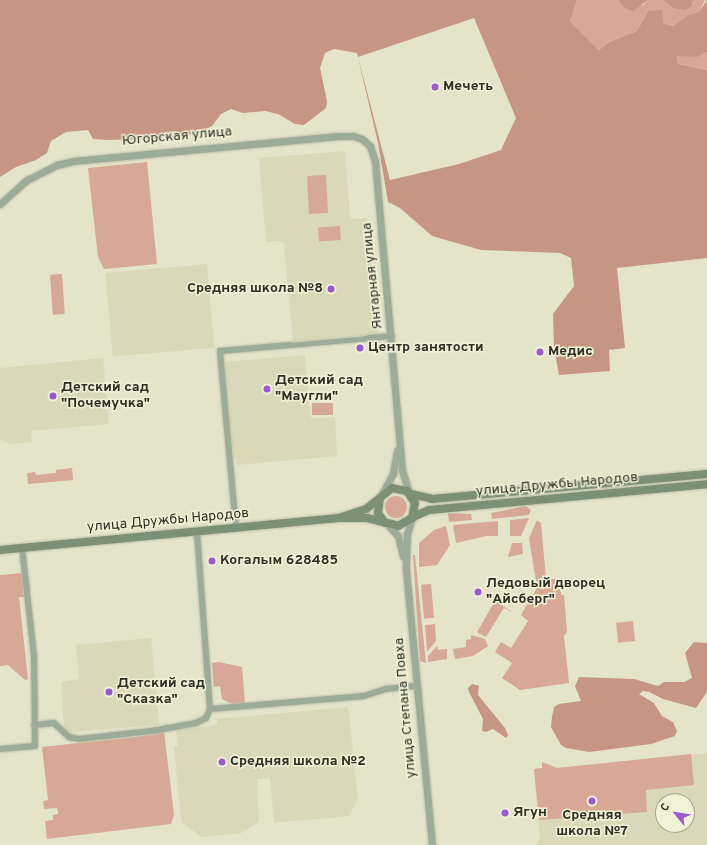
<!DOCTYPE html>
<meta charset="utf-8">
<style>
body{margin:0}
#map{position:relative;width:707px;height:845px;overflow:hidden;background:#e4e4cb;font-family:Overpass,sans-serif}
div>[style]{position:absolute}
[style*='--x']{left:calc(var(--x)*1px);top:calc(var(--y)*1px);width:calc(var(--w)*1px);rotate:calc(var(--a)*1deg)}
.built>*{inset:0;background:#d9d8b8;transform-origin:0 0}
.green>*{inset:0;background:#d6a895;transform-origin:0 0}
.round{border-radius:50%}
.forest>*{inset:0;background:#c79682}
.roads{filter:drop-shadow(0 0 1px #c0c0aa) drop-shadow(0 0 1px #c0c0aa)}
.pedestrian>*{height:4.5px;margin:-2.25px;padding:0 2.25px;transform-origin:2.25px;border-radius:2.25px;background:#9dab99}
.minor>*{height:6px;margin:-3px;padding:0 3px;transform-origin:3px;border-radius:3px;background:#9dab99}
.tertiary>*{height:7px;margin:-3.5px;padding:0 3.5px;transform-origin:3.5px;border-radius:3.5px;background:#9dab99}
.secondary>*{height:8px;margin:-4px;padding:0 4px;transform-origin:4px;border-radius:4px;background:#7c9076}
.dots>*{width:11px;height:11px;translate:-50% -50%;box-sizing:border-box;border:2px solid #f1f1d8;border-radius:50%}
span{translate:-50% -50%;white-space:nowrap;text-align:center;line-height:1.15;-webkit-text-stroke:3px #f1f1d8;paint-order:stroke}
.poi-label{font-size:14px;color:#2e2e24;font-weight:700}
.left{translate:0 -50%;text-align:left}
.right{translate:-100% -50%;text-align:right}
.street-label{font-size:14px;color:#2e2e24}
.north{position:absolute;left:655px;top:793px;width:40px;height:40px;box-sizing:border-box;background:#f1f1d8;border:1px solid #a3a390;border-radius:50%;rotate:300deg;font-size:11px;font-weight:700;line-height:16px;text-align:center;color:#2e2e24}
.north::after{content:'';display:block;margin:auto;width:14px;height:18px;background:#9b59cf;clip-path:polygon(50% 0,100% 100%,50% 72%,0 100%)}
</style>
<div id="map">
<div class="built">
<i style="clip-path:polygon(345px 151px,350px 219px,367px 218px,378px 334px,293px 342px,284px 244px,280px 241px,266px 242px,259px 158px)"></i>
<i style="left:207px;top:264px;width:84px;height:102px;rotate:85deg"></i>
<i style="clip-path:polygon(305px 355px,311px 418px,335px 417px,337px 456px,237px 465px,236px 458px,233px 458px,224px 362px)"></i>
<i style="clip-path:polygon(103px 358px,109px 424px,31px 431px,32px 442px,10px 444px,0 439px,0 368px)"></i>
<i style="clip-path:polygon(151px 638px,159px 725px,69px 732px,64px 728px,61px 682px,79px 679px,76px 645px)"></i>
<i style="clip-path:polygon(348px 707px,358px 799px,349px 816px,274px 823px,270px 778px,257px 779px,259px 822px,241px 833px,202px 837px,181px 822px,174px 746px,178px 746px,176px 730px,217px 725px,217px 719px)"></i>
<i style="clip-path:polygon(evenodd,707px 753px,707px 845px,536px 845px,540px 838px,534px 769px,542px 768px,542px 762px,557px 768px,707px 753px,663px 801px,687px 801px,687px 825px,663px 825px,663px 801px)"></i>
</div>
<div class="green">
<i style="clip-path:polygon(577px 0,618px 0,623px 7px,643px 5px,648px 0,663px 0,673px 8px,692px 6px,693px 0,705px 0,699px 12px,688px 15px,673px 26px,663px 23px,648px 11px,637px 31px,609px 42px,599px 50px,570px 21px)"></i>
<i style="clip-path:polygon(707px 52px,707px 70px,678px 64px,677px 55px,698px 57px)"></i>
<i style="clip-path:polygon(147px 162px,157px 264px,104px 269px,98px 257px,88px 168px)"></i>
<i style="left:326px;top:175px;width:38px;height:19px;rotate:87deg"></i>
<i style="left:340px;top:226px;width:14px;height:22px;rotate:86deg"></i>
<i style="left:62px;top:274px;width:40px;height:12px;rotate:86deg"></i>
<i style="left:333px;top:403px;width:12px;height:21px;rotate:90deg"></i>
<i style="clip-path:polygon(72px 468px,73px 480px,28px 484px,27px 473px,35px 472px,36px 475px,56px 473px,56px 470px)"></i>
<i class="round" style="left:385px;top:496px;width:22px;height:22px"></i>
<i style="clip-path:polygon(526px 506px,531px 510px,529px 515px,492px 519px,491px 513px)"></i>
<i style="clip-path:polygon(448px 513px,471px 514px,472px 520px,449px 522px)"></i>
<i style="clip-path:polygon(529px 518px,521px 536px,510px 536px,510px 520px)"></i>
<i style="clip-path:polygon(537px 520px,541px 523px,546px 579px,557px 579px,558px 589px,561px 589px,561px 595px,564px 595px,567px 632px,564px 636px,569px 683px,520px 690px,502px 678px,512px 663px,495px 652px,501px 642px,511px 648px,528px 621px,521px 615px,537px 588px,529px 538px)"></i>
<i style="clip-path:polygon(498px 521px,498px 536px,486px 536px,456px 543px,453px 525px)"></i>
<i style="clip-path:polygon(446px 526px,450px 545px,437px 565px,419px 567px,419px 543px,434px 530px)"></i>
<i style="clip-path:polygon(512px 543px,522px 543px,523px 554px,508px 557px)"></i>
<i style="clip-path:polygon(413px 555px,415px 555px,426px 663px,420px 661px)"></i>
<i style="clip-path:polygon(22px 573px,24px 597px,19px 597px,28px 679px,25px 680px,8px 665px,0 666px,0 575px)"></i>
<i style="left:431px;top:584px;width:34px;height:10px;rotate:85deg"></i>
<i style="clip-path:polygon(495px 601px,514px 613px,504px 608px,486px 637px,477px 632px)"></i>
<i style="left:633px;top:621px;width:20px;height:17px;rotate:84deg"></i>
<i style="clip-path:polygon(435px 624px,436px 641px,427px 652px,425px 625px)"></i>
<i style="clip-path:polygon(471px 635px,485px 639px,488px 646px,473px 656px,455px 659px,453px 649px,466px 647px,466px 640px,471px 639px)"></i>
<i style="clip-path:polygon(437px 646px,438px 650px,447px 649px,447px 659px,428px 662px,428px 656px)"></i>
<i style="clip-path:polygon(219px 662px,242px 667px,245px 703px,232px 704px,222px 699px,220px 686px,214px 687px,212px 663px)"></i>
<i style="clip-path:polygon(164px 731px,174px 815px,171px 824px,47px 839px,45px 821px,53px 820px,53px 815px,58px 814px,57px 808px,44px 809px,43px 801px,48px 800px,42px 747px,152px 735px)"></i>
<i style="clip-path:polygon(691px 754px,694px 785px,646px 790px,647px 812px,539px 820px,534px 769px,542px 768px,542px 762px,557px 768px)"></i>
</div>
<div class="forest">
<i style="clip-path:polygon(evenodd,0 0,577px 0,570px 21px,599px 50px,609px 42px,637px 31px,648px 11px,662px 10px,663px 23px,673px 26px,688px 15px,699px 12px,707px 0,707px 52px,698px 57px,677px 56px,678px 64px,707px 70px,707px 258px,617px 268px,625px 348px,609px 350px,610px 371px,559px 375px,554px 347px,553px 314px,574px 286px,571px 258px,560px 253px,481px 250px,432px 236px,400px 208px,388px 202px,378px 143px,357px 53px,334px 49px,325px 53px,320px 68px,327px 101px,326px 108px,304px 125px,295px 124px,278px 114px,265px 111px,243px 113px,231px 109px,221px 114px,212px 126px,203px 131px,175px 138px,107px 140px,93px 139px,88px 130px,66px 132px,51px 141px,47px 153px,36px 160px,16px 167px,0 177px,0 0,474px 18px,516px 118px,501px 150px,459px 164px,390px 180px,358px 57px,474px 18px)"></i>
<i style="clip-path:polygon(618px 0,648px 0,633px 11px,623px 7px)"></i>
<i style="clip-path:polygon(663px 0,693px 0,692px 6px,685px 10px,673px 8px)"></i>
<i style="clip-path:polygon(694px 642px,707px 643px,707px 692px,696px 708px,663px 699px,649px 692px,643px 691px,639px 694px,654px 703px,662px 716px,673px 722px,677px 731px,675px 736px,651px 744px,589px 752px,566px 748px,561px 745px,551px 727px,552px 717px,554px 707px,559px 704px,581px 701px,575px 686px,579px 677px,634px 679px,658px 686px,664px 682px,684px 682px,692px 678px,685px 653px)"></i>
<i style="clip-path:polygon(472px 684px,479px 686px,478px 695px,505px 728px,508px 735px,506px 738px,493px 729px,486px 732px,482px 731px,483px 719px,469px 692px,468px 688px)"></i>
</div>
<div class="roads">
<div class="pedestrian">
<i style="--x:290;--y:345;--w:79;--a:-5.1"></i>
</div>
<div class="minor">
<i style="--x:369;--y:338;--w:23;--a:-5"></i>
<i style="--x:236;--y:528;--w:178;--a:-95.2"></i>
<i style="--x:220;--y:351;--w:70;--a:-4.9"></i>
<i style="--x:210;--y:709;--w:155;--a:-4.8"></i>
<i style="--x:364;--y:696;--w:23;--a:-18"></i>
<i style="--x:386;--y:689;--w:31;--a:-6"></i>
<i style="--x:34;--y:725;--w:20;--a:-6"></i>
<i style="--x:54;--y:723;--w:21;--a:43"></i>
<i style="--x:69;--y:737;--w:10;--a:11"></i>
<i style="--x:79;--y:739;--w:73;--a:-6.3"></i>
<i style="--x:152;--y:731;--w:45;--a:-10.3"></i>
<i style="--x:196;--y:723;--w:11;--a:-27"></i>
<i style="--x:206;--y:718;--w:10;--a:-66"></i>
<i style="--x:210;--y:709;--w:178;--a:-94.2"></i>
<i style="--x:0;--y:749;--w:35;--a:-5"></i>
<i style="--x:35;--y:746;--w:90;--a:-90.6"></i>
<i style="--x:34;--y:656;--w:110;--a:-96.3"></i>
</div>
<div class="tertiary">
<i style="--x:0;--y:204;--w:36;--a:-42"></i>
<i style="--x:27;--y:180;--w:34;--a:-27"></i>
<i style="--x:57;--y:165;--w:16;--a:-14"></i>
<i style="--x:73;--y:161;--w:266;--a:-5.4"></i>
<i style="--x:338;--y:136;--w:15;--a:0"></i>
<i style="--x:353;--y:136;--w:9;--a:18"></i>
<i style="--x:362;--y:139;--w:11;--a:41"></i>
<i style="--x:370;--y:146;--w:16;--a:72"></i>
<i style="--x:375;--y:161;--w:310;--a:85"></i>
<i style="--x:402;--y:470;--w:24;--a:73"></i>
<i style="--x:382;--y:494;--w:24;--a:-62"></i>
<i style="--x:393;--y:473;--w:23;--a:-80"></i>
<i style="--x:412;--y:518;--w:17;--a:107"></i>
<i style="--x:407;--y:534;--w:36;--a:92"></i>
<i style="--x:406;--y:570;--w:276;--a:84.6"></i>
<i style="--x:388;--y:525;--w:15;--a:48"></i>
<i style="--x:398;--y:536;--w:21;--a:76"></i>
</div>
<div class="secondary">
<i style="--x:411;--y:494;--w:22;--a:13"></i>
<i style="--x:432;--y:499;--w:276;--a:-5.2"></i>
<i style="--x:380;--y:498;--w:15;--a:98"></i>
<i style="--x:378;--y:513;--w:12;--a:55"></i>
<i style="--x:413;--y:517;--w:17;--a:-24"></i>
<i style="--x:429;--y:510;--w:279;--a:-5.3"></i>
<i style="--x:0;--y:550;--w:340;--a:-5.4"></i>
<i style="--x:338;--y:518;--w:29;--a:0"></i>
<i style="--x:367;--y:518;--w:32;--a:14"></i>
<i style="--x:398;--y:526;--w:16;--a:-30"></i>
<i style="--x:412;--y:518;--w:15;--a:-79"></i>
<i style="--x:415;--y:503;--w:14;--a:-124"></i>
<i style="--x:407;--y:491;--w:15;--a:-169"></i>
<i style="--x:392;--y:488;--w:33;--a:141"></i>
<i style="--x:366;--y:509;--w:29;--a:162"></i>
</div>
</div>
<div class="dots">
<i style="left:435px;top:87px;background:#9b59cf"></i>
<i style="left:331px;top:289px;background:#9b59cf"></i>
<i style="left:360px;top:348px;background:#9b59cf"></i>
<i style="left:540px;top:352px;background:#9b59cf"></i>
<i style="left:267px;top:389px;background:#9b59cf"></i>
<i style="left:53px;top:396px;background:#9b59cf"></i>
<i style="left:212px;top:561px;background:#9b59cf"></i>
<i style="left:478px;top:592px;background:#9b59cf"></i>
<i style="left:109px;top:692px;background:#9b59cf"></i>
<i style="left:222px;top:762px;background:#9b59cf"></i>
<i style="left:592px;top:801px;background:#9b59cf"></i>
<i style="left:505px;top:813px;background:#9b59cf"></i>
</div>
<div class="poi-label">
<span class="left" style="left:443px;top:87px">Мечеть</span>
<span class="right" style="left:323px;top:289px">Средняя школа №8</span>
<span class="left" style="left:368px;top:348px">Центр занятости</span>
<span class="left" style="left:548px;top:352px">Медис</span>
<span class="left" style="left:275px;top:389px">Детский сад<br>"Маугли"</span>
<span class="left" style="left:61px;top:396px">Детский сад<br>"Почемучка"</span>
<span class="left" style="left:220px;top:561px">Когалым 628485</span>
<span class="left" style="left:486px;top:592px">Ледовый дворец<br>"Айсберг"</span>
<span class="left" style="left:117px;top:692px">Детский сад<br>"Сказка"</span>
<span class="left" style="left:230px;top:762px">Средняя школа №2</span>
<span class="left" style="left:513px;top:813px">Ягун</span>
<span style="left:592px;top:824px">Средняя<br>школа №7</span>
</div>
<div class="street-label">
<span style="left:177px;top:137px;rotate:-5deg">Югорская улица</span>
<span style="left:373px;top:276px;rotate:-96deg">Янтарная улица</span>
<span style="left:557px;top:485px;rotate:-5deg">улица Дружбы Народов</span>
<span style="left:168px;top:521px;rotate:-5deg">улица Дружбы Народов</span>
<span style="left:406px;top:708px;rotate:-95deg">улица Степана Повха</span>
</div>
<div class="north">С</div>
</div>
